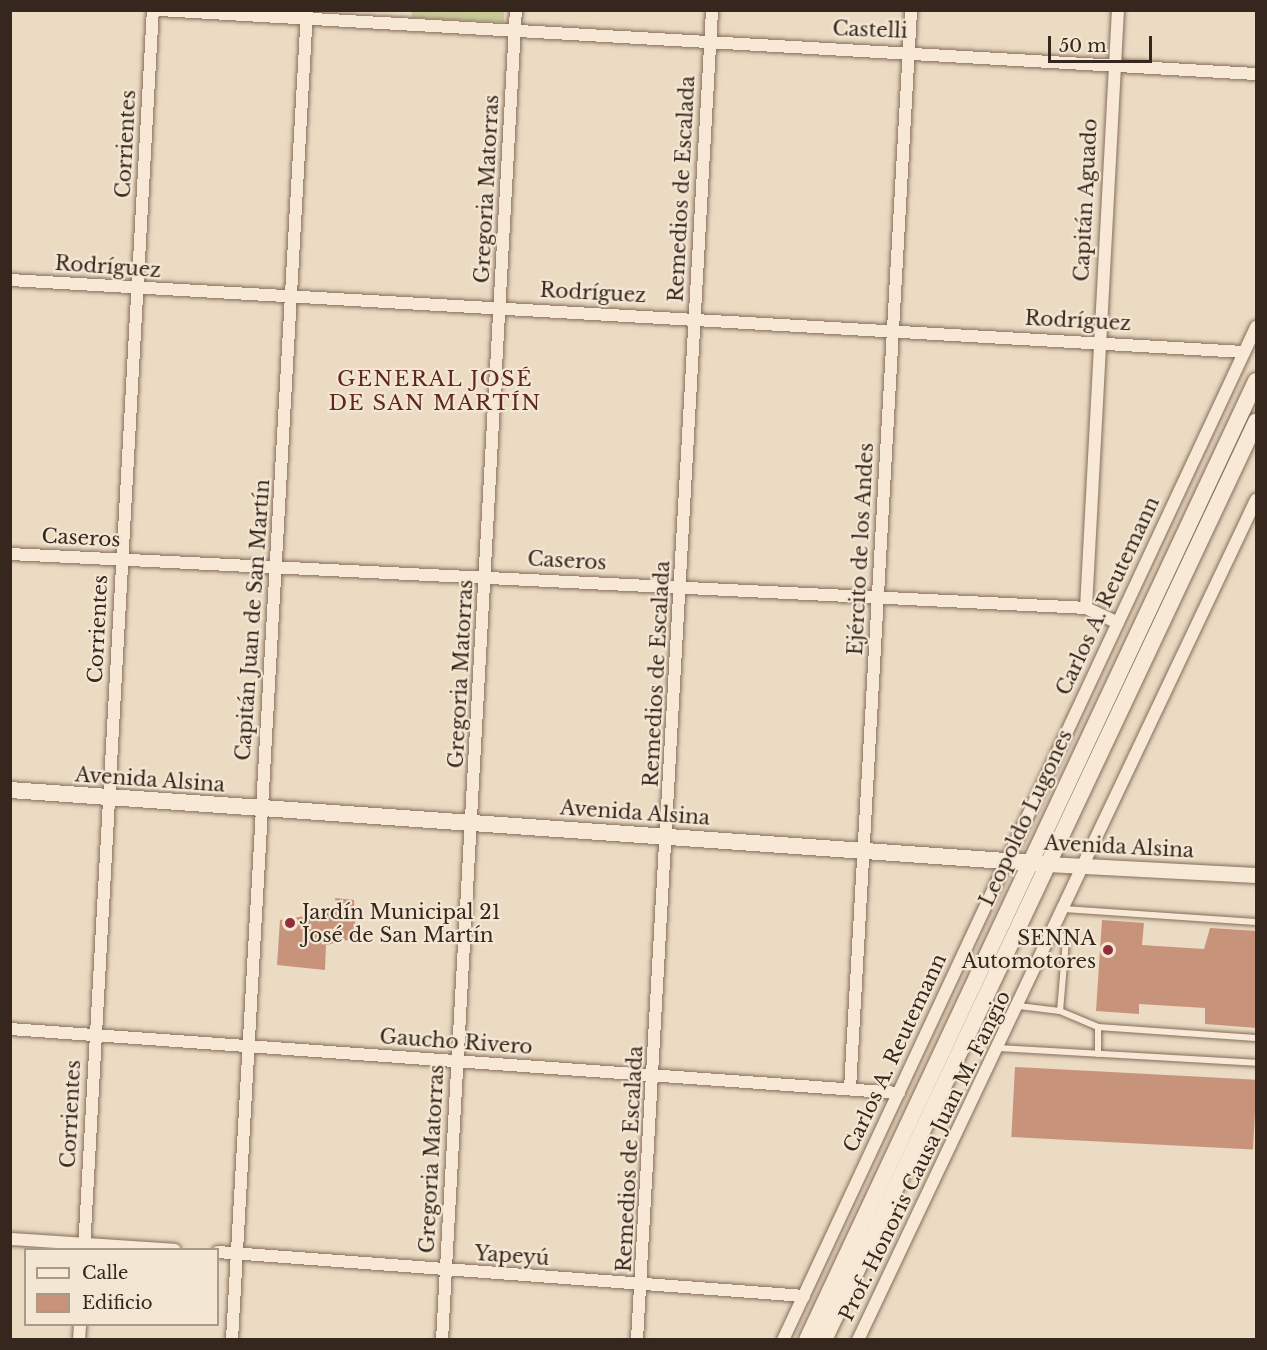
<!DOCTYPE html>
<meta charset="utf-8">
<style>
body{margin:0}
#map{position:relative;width:1267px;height:1350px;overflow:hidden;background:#ebdbc3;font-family:"Libre Baskerville",serif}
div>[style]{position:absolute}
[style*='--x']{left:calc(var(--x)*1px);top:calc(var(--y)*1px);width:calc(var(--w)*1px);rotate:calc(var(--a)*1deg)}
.green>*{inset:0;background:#c9c998}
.building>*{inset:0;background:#c8937b;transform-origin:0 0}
.roads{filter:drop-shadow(0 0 2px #856d5b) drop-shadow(0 0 2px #856d5b)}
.service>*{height:6px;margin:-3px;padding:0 3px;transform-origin:3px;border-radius:3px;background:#f7e9d6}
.minor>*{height:12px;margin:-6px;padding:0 6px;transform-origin:6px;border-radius:6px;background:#f7e9d6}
.tertiary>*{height:15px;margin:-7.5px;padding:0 7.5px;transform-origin:7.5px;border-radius:7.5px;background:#f7e9d6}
.secondary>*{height:16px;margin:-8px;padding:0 8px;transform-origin:8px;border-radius:8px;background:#f7e9d6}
.dots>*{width:16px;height:16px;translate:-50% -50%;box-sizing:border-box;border:3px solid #f3e6d3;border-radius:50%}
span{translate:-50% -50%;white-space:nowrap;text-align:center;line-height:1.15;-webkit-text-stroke:4.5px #f3e6d3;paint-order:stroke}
.street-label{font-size:20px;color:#36271e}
.poi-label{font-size:20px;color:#36271e}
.left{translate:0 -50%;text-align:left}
.right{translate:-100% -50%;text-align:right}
.neighbourhood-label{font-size:21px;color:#602620;letter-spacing:1.5px}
.frame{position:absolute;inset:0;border:12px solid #36271e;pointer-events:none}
.legend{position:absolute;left:24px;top:1248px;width:195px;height:78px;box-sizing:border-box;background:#f3e6d3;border:2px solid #a79a8b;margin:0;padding:8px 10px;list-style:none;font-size:18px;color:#36271e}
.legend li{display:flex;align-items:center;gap:12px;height:30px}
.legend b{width:30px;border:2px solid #a79a8b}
.scale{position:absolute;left:1048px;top:36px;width:104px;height:27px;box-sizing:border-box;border:3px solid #36271e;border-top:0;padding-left:8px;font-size:18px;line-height:21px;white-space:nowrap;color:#36271e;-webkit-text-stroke:4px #f3e6d3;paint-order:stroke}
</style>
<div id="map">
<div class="green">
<i style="clip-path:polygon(412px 11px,504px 11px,504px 22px,411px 18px)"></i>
</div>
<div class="building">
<i style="clip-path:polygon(335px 898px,354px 900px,356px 938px,326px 945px,325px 970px,277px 965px,280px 920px,337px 911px)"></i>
<i style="clip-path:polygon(1102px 920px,1144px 923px,1142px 945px,1204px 949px,1210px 928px,1257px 931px,1257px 1028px,1205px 1024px,1205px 1008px,1139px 1004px,1139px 1014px,1096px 1011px)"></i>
<i style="left:1015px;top:1067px;width:242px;height:70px;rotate:3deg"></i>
</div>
<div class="roads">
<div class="service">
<i style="--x:1064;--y:909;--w:192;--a:3.9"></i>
<i style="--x:1055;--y:929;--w:16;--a:45"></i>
<i style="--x:1066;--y:940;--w:71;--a:94.8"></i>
<i style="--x:1019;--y:1006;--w:41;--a:7"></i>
<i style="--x:1060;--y:1011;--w:41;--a:22.8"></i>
<i style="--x:1098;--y:1027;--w:158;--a:4"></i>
<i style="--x:998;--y:1048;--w:258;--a:3.3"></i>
<i style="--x:1098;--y:1054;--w:27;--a:-90"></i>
</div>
<div class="minor">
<i style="--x:159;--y:10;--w:1099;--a:3.34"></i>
<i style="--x:10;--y:280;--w:1236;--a:3.34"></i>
<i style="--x:10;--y:554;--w:1077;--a:2.87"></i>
<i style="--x:1086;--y:608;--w:35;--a:25"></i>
<i style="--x:1086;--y:608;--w:599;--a:-86.94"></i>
<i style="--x:10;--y:1029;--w:891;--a:4.12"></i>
<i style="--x:850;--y:1089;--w:1081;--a:-86.76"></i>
<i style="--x:10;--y:1239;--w:165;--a:3.8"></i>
<i style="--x:84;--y:1250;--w:1242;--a:-86.82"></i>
<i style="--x:218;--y:1252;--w:588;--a:4.29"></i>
<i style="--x:79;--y:1340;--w:16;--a:-86"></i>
<i style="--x:232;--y:1340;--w:1332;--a:-86.77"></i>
<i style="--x:442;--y:1340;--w:1332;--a:-86.82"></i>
<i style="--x:637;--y:1340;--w:1332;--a:-86.77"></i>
<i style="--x:783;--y:1340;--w:1118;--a:-64.97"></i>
<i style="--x:858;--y:1340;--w:930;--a:-64.65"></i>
</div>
<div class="tertiary">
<i style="--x:1047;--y:864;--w:209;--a:3"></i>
</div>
<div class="secondary">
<i style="--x:10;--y:790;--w:1040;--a:4.08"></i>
<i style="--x:807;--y:1340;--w:1059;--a:-64.91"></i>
<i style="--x:824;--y:1340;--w:1015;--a:-64.8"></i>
</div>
</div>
<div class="dots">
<i style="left:290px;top:923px;background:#902e3a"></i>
<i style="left:1108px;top:950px;background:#902e3a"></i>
</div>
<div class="street-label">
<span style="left:870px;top:30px;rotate:2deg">Castelli</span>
<span style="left:126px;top:144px;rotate:-87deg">Corrientes</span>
<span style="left:487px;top:189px;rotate:-87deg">Gregoria Matorras</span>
<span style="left:682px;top:189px;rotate:-87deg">Remedios de Escalada</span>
<span style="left:1086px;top:200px;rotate:-87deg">Capitán Aguado</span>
<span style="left:108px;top:267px;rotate:4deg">Rodríguez</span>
<span style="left:593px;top:293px;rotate:3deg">Rodríguez</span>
<span style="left:1078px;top:321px;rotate:3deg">Rodríguez</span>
<span style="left:81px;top:538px;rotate:3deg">Caseros</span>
<span style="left:861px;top:549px;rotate:-87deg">Ejército de los Andes</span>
<span style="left:567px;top:561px;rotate:3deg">Caseros</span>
<span style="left:1108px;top:596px;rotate:-65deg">Carlos A. Reutemann</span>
<span style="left:253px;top:620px;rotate:-86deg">Capitán Juan de San Martín</span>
<span style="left:98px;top:629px;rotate:-87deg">Corrientes</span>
<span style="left:461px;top:674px;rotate:-87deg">Gregoria Matorras</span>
<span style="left:657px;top:674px;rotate:-87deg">Remedios de Escalada</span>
<span style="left:150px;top:780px;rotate:4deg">Avenida Alsina</span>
<span style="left:635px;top:813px;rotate:4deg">Avenida Alsina</span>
<span style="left:1026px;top:818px;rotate:-65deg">Leopoldo Lugones</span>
<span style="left:1119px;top:847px;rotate:3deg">Avenida Alsina</span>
<span style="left:456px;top:1042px;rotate:4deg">Gaucho Rivero</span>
<span style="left:895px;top:1053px;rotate:-65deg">Carlos A. Reutemann</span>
<span style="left:71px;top:1114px;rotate:-87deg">Corrientes</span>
<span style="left:925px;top:1156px;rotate:-64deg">Prof. Honoris Causa Juan M. Fangio</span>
<span style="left:432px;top:1159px;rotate:-87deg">Gregoria Matorras</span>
<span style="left:630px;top:1159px;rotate:-87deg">Remedios de Escalada</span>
<span style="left:512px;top:1256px;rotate:4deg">Yapeyú</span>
</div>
<div class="poi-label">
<span class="left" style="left:302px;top:924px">Jardín Municipal 21<br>José de San Martín</span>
<span class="right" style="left:1096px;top:950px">SENNA<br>Automotores</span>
</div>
<div class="neighbourhood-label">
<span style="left:435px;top:391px">GENERAL JOSÉ<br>DE SAN MARTÍN</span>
</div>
<div class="frame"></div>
<ul class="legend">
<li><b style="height:8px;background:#f7e9d6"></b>Calle</li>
<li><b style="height:16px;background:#c8937b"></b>Edificio</li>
</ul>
<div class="scale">50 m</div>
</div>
